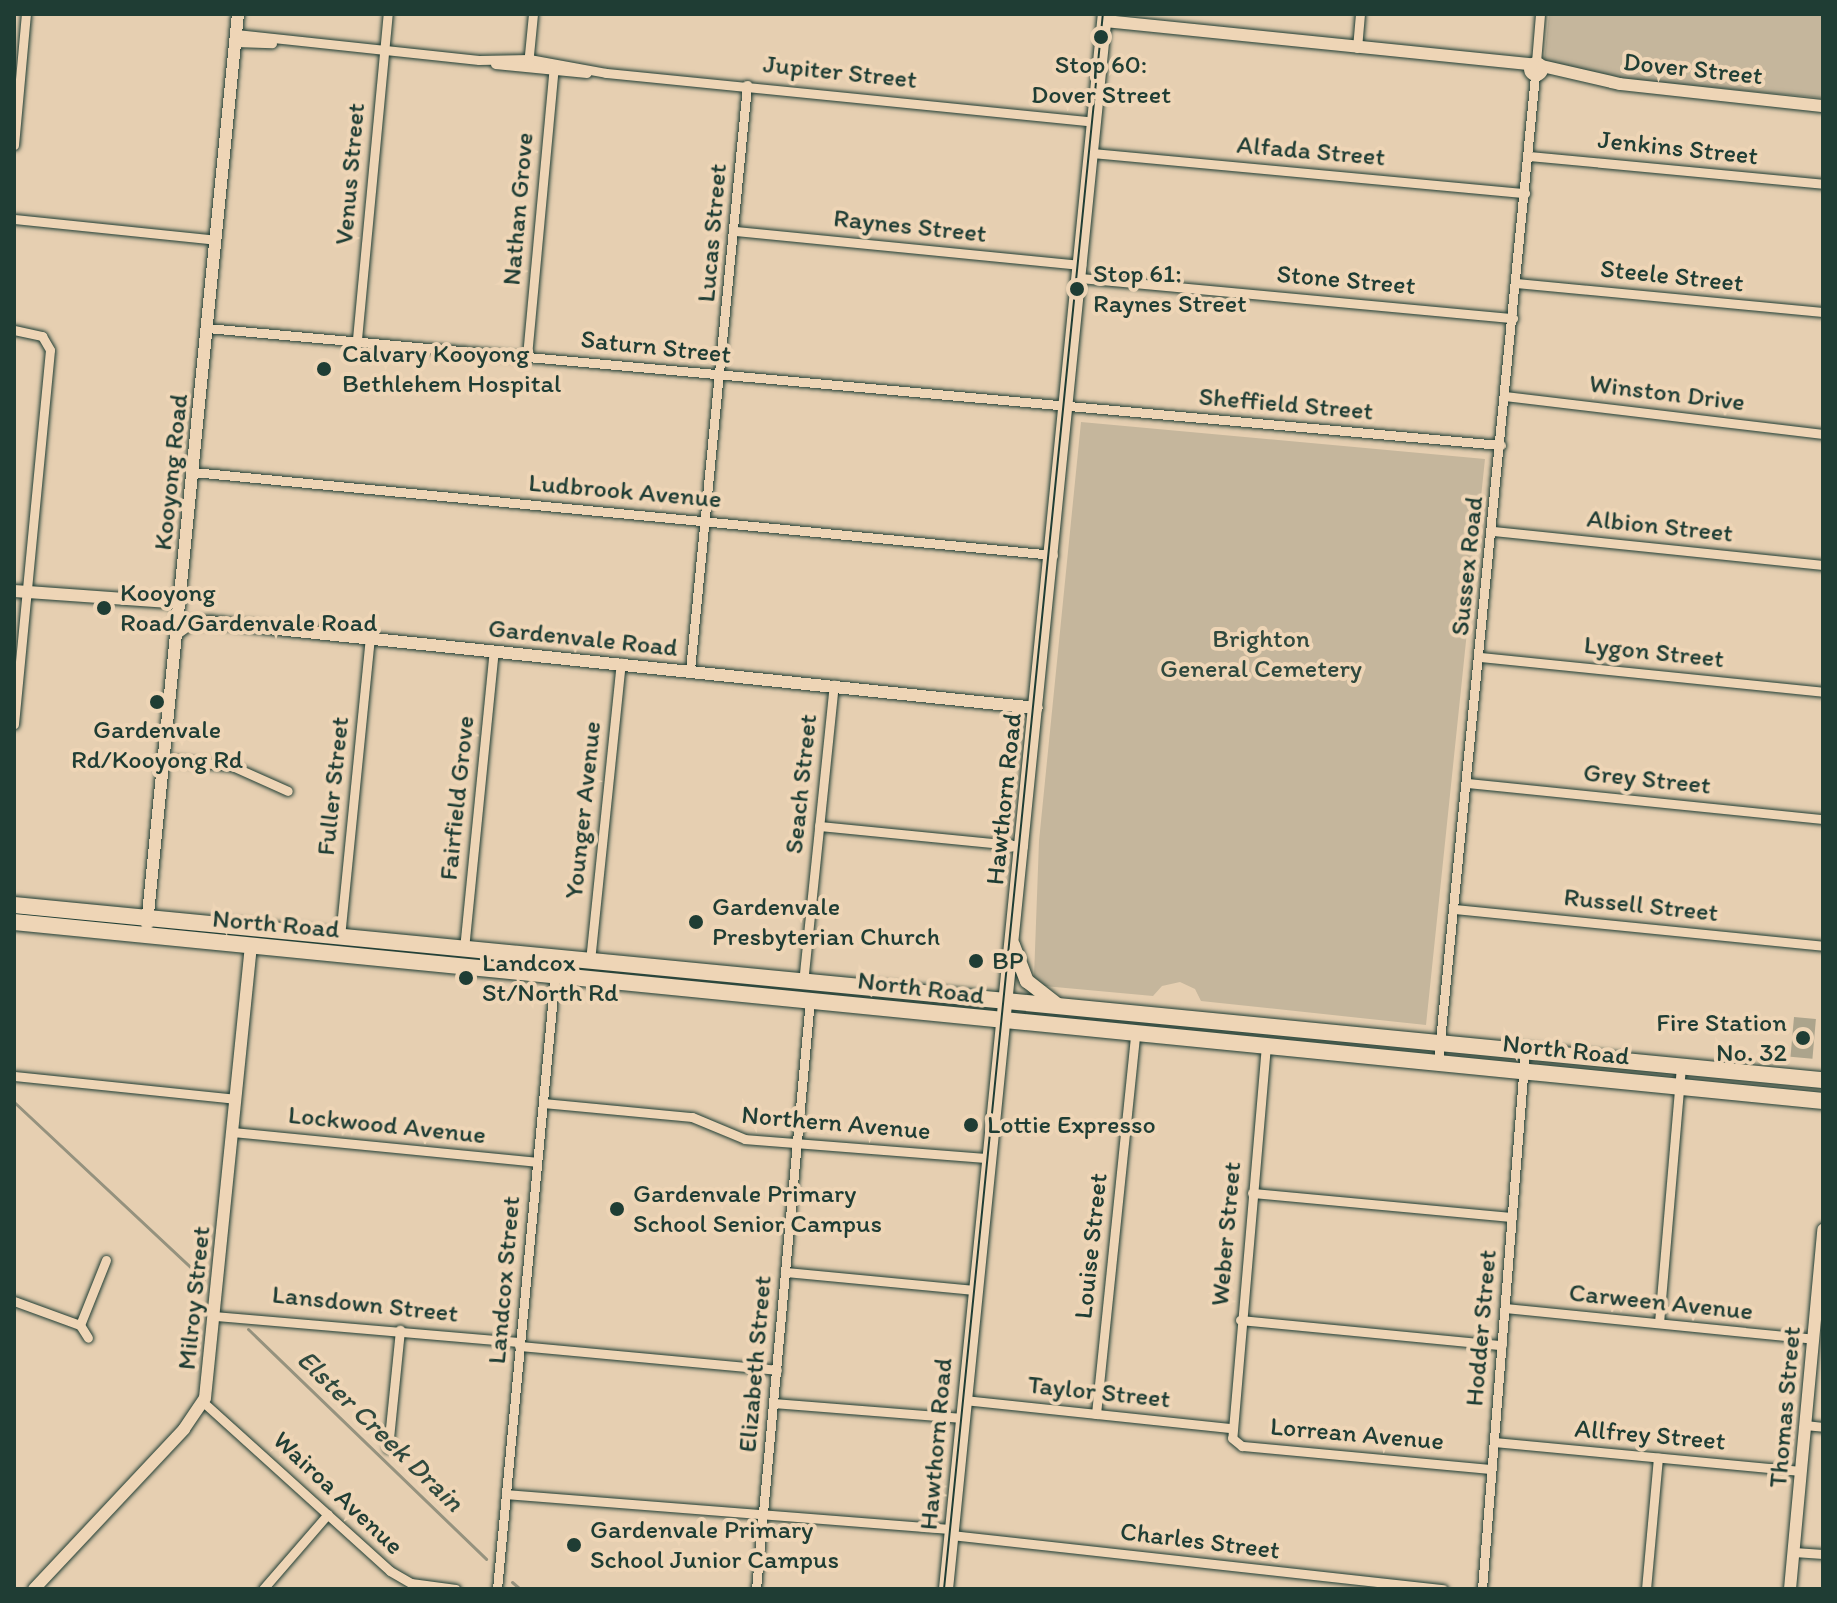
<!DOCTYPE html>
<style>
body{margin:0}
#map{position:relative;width:1837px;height:1603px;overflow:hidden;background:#e6cfb1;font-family:Itim,sans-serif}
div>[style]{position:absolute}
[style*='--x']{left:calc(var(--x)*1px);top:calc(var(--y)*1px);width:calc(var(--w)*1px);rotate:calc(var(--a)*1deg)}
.green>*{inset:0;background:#c5b69c}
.stream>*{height:3px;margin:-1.5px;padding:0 1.5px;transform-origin:1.5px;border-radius:1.5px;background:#95927e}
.building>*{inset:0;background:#aca48c;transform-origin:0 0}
.roads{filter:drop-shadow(0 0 2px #1f3d34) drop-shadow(0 0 2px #1f3d34)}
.minor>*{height:9px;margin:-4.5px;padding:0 4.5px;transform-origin:4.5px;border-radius:4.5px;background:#eed5b6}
.tertiary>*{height:12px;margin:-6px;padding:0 6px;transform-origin:6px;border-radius:6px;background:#eed5b6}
.tertiary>.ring{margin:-6px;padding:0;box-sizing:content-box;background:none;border:12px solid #eed5b6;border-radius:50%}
.secondary>*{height:14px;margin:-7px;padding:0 7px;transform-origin:7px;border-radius:7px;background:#eed5b6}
.trunk>*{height:16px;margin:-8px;padding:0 8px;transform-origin:8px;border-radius:8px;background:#eed5b6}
.tram>*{height:2px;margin:-1px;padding:0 1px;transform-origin:1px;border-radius:1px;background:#1f3d34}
.dots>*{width:22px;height:22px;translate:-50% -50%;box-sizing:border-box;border:4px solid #eed5b6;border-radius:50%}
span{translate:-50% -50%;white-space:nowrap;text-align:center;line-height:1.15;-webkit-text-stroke:8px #eed5b6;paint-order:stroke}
.poi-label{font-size:26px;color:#1f3d34}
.left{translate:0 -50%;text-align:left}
.right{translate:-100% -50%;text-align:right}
.street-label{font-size:26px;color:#1f3d34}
.park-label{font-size:26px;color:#30493e}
.water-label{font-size:28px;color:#314a3f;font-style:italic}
.frame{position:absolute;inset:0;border:16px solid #1f3d34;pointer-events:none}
</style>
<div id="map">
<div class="green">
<i style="clip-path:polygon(1549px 14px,1823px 14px,1823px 98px,1621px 79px,1544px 62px)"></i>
<i style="clip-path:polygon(1081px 422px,1485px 459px,1426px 1025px,1201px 1001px,1195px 989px,1180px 982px,1162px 986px,1153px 996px,1044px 986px,1034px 977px,1039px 841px)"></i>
</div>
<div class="stream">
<i style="--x:14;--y:1102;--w:260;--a:43.1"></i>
<i style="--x:248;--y:1329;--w:331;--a:44"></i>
<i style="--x:512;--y:1582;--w:11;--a:41"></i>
</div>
<div class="building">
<i style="left:1794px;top:1017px;width:22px;height:40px;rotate:5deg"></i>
</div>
<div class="roads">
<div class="minor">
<i style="--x:236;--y:34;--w:244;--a:6.1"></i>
<i style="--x:479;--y:60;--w:50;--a:-1.1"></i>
<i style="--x:529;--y:59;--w:78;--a:10.3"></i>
<i style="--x:606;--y:73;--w:491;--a:5.7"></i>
<i style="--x:235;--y:42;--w:37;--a:2"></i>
<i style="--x:1357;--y:48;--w:34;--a:-85"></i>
<i style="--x:1536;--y:62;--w:48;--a:-85.2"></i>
<i style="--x:495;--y:64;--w:92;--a:5.6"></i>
<i style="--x:528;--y:65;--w:51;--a:-84.4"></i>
<i style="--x:14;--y:145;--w:132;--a:-84.8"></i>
<i style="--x:1092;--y:153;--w:435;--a:5.3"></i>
<i style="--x:1529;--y:156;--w:295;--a:5.4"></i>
<i style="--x:14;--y:219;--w:203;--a:5.9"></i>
<i style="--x:735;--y:231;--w:348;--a:5.6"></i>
<i style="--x:1080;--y:278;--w:435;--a:5.3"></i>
<i style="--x:1516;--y:283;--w:308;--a:5.4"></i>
<i style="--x:207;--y:328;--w:1299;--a:5.17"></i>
<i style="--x:14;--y:330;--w:29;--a:12"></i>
<i style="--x:42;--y:336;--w:16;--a:60"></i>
<i style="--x:50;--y:350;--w:376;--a:95.5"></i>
<i style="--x:357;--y:339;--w:326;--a:-84.6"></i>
<i style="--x:527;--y:356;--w:292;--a:-84.7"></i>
<i style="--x:1505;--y:396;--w:320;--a:6.8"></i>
<i style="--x:193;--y:472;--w:864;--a:5.51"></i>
<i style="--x:1493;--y:531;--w:332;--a:5.9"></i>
<i style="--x:1480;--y:657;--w:345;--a:5.8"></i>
<i style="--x:690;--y:670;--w:588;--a:-84.43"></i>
<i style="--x:164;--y:759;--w:68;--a:5.9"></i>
<i style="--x:232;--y:766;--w:61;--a:24.1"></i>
<i style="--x:1467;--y:783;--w:358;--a:5.8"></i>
<i style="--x:819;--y:826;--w:205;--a:5.6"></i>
<i style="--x:1454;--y:909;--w:371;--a:5.7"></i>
<i style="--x:340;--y:937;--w:301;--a:-84.3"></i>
<i style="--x:464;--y:949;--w:300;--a:-84.3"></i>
<i style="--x:590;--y:961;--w:300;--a:-84.1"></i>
<i style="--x:803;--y:983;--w:300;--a:-84.1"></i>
<i style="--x:1266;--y:1045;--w:394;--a:94.9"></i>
<i style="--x:1232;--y:1438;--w:13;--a:39"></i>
<i style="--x:1242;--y:1446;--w:250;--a:5.3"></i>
<i style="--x:1438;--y:1061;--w:991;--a:-84.38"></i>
<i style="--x:14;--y:1076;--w:222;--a:5.9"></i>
<i style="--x:543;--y:1103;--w:150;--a:5.4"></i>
<i style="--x:692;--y:1117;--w:57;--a:22.5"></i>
<i style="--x:745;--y:1139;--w:243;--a:4.5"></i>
<i style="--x:232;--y:1132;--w:306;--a:5.6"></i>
<i style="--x:1252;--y:1193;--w:261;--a:5.3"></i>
<i style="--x:785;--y:1272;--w:191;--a:5.4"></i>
<i style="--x:14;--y:1301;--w:70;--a:20"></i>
<i style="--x:80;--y:1325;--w:15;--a:58"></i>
<i style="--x:1505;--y:1308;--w:310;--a:5.7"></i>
<i style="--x:215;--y:1316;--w:306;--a:4.9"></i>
<i style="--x:1240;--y:1320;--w:263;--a:5.5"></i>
<i style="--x:1659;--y:1323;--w:257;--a:-85.1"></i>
<i style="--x:80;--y:1325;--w:70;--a:-68.2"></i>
<i style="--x:519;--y:1346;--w:259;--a:5.3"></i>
<i style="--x:964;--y:1400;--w:267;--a:6"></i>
<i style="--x:203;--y:1402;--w:252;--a:42.1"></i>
<i style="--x:390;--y:1571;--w:24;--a:30"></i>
<i style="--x:411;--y:1583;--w:45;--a:7.6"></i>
<i style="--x:773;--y:1403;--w:190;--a:4.5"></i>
<i style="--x:1096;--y:1414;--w:382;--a:-84.1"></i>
<i style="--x:1805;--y:1425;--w:18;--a:6"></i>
<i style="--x:1494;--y:1442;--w:308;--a:5.4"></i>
<i style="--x:388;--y:1448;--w:119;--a:-84.2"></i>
<i style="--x:506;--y:1494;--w:447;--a:4.5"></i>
<i style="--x:951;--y:1535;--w:495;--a:6.3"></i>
<i style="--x:1794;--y:1552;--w:29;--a:4"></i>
<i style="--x:263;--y:1589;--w:99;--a:-49.1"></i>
<i style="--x:497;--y:1589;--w:618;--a:-84.61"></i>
<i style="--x:756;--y:1589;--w:592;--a:-84.77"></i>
<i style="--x:1482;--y:1589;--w:540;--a:-85.43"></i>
<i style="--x:1646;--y:1589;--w:132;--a:-84.8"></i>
</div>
<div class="tertiary">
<i style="--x:1105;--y:21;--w:428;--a:5.8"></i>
<i class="ring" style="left:1530px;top:63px;width:0;height:0"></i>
<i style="--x:1542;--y:66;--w:80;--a:13"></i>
<i style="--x:1620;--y:84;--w:204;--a:6.2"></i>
<i style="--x:14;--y:591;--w:166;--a:4.1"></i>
<i style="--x:177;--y:633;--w:17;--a:-36"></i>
<i style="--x:191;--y:623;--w:19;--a:-3"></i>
<i style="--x:210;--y:622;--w:831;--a:5.94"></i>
<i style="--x:147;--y:924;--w:915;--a:-84.29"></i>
<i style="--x:34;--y:1589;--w:219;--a:-46.8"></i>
<i style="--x:184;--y:1429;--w:37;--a:-56"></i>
<i style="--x:205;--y:1398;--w:455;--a:-84.2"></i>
<i style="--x:1790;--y:1589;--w:361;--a:-84.7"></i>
</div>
<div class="secondary">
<i style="--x:1013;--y:945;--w:39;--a:69"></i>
<i style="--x:1027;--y:981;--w:39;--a:38"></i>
<i style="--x:946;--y:1589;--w:1583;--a:-84.24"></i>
</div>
<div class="trunk">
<i style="--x:14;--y:905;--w:1817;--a:5.53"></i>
<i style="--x:14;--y:922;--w:1818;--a:5.65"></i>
</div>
</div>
<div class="tram">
<i style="--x:944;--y:1589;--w:1583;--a:-84.24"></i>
</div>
<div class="dots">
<i style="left:1101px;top:37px;background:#1f3d34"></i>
<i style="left:1077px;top:289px;background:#1f3d34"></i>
<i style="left:324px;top:369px;background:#1f3d34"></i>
<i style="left:104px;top:608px;background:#1f3d34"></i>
<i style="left:157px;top:702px;background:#1f3d34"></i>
<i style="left:696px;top:922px;background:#1f3d34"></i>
<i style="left:976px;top:961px;background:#1f3d34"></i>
<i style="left:466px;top:978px;background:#1f3d34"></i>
<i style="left:1803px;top:1038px;background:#1f3d34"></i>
<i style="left:971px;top:1125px;background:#1f3d34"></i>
<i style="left:617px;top:1209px;background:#1f3d34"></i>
<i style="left:574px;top:1545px;background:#1f3d34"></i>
</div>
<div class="poi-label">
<span style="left:1101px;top:80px">Stop 60:<br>Dover Street</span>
<span class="left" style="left:1093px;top:289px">Stop 61:<br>Raynes Street</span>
<span class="left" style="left:342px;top:369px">Calvary Kooyong<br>Bethlehem Hospital</span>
<span class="left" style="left:120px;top:608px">Kooyong<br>Road/Gardenvale Road</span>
<span style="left:157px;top:745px">Gardenvale<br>Rd/Kooyong Rd</span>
<span class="left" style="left:712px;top:922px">Gardenvale<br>Presbyterian Church</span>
<span class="left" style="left:992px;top:961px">BP</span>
<span class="left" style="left:482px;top:978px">Landcox<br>St/North Rd</span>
<span class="right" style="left:1787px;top:1038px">Fire Station<br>No. 32</span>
<span class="left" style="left:987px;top:1125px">Lottie Expresso</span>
<span class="left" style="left:633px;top:1209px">Gardenvale Primary<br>School Senior Campus</span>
<span class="left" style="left:590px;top:1545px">Gardenvale Primary<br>School Junior Campus</span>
</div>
<div class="street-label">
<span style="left:1693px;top:69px;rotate:6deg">Dover Street</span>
<span style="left:840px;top:72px;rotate:6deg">Jupiter Street</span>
<span style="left:1678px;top:148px;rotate:6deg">Jenkins Street</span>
<span style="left:1311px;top:151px;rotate:5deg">Alfada Street</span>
<span style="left:350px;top:174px;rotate:-85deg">Venus Street</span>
<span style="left:518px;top:209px;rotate:-85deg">Nathan Grove</span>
<span style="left:910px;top:226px;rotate:6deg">Raynes Street</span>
<span style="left:712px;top:233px;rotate:-85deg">Lucas Street</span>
<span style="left:1672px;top:276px;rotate:6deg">Steele Street</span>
<span style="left:1346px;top:280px;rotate:5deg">Stone Street</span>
<span style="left:656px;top:347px;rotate:6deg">Saturn Street</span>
<span style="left:1667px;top:393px;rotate:7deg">Winston Drive</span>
<span style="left:1286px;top:404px;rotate:5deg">Sheffield Street</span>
<span style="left:171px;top:472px;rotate:-84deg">Kooyong Road</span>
<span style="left:625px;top:491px;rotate:5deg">Ludbrook Avenue</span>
<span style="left:1660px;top:526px;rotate:6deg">Albion Street</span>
<span style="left:1467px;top:566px;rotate:-84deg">Sussex Road</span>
<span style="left:583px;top:638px;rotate:6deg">Gardenvale Road</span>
<span style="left:1654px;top:652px;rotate:6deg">Lygon Street</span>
<span style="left:1647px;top:779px;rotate:6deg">Grey Street</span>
<span style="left:801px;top:784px;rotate:-84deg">Seach Street</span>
<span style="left:333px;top:786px;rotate:-84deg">Fuller Street</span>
<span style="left:457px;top:798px;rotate:-84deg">Fairfield Grove</span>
<span style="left:1004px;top:799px;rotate:-84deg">Hawthorn Road</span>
<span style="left:583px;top:810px;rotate:-84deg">Younger Avenue</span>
<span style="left:1641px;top:905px;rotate:6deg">Russell Street</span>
<span style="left:276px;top:924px;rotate:5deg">North Road</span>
<span style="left:921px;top:988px;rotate:7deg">North Road</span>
<span style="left:1566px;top:1050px;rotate:6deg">North Road</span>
<span style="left:836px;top:1123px;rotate:5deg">Northern Avenue</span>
<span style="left:387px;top:1125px;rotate:6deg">Lockwood Avenue</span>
<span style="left:1226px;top:1234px;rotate:-85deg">Weber Street</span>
<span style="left:1091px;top:1246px;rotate:-84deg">Louise Street</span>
<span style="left:504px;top:1280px;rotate:-85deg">Landcox Street</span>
<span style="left:194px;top:1298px;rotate:-84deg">Milroy Street</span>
<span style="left:1661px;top:1302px;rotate:6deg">Carween Avenue</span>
<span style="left:365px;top:1304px;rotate:6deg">Lansdown Street</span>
<span style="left:1481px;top:1328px;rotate:-85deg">Hodder Street</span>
<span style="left:755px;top:1364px;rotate:-85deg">Elizabeth Street</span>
<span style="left:1099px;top:1392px;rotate:6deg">Taylor Street</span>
<span style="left:1785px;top:1407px;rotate:-85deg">Thomas Street</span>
<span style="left:1357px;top:1434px;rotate:5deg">Lorrean Avenue</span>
<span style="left:1650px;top:1435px;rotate:5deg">Allfrey Street</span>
<span style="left:936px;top:1444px;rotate:-85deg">Hawthorn Road</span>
<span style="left:338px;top:1493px;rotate:43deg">Wairoa Avenue</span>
<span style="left:1200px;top:1541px;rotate:7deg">Charles Street</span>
</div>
<div class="park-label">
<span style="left:1261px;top:654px">Brighton<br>General Cemetery</span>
</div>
<div class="water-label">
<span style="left:381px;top:1430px;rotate:44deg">Elster Creek Drain</span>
</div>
<div class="frame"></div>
</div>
